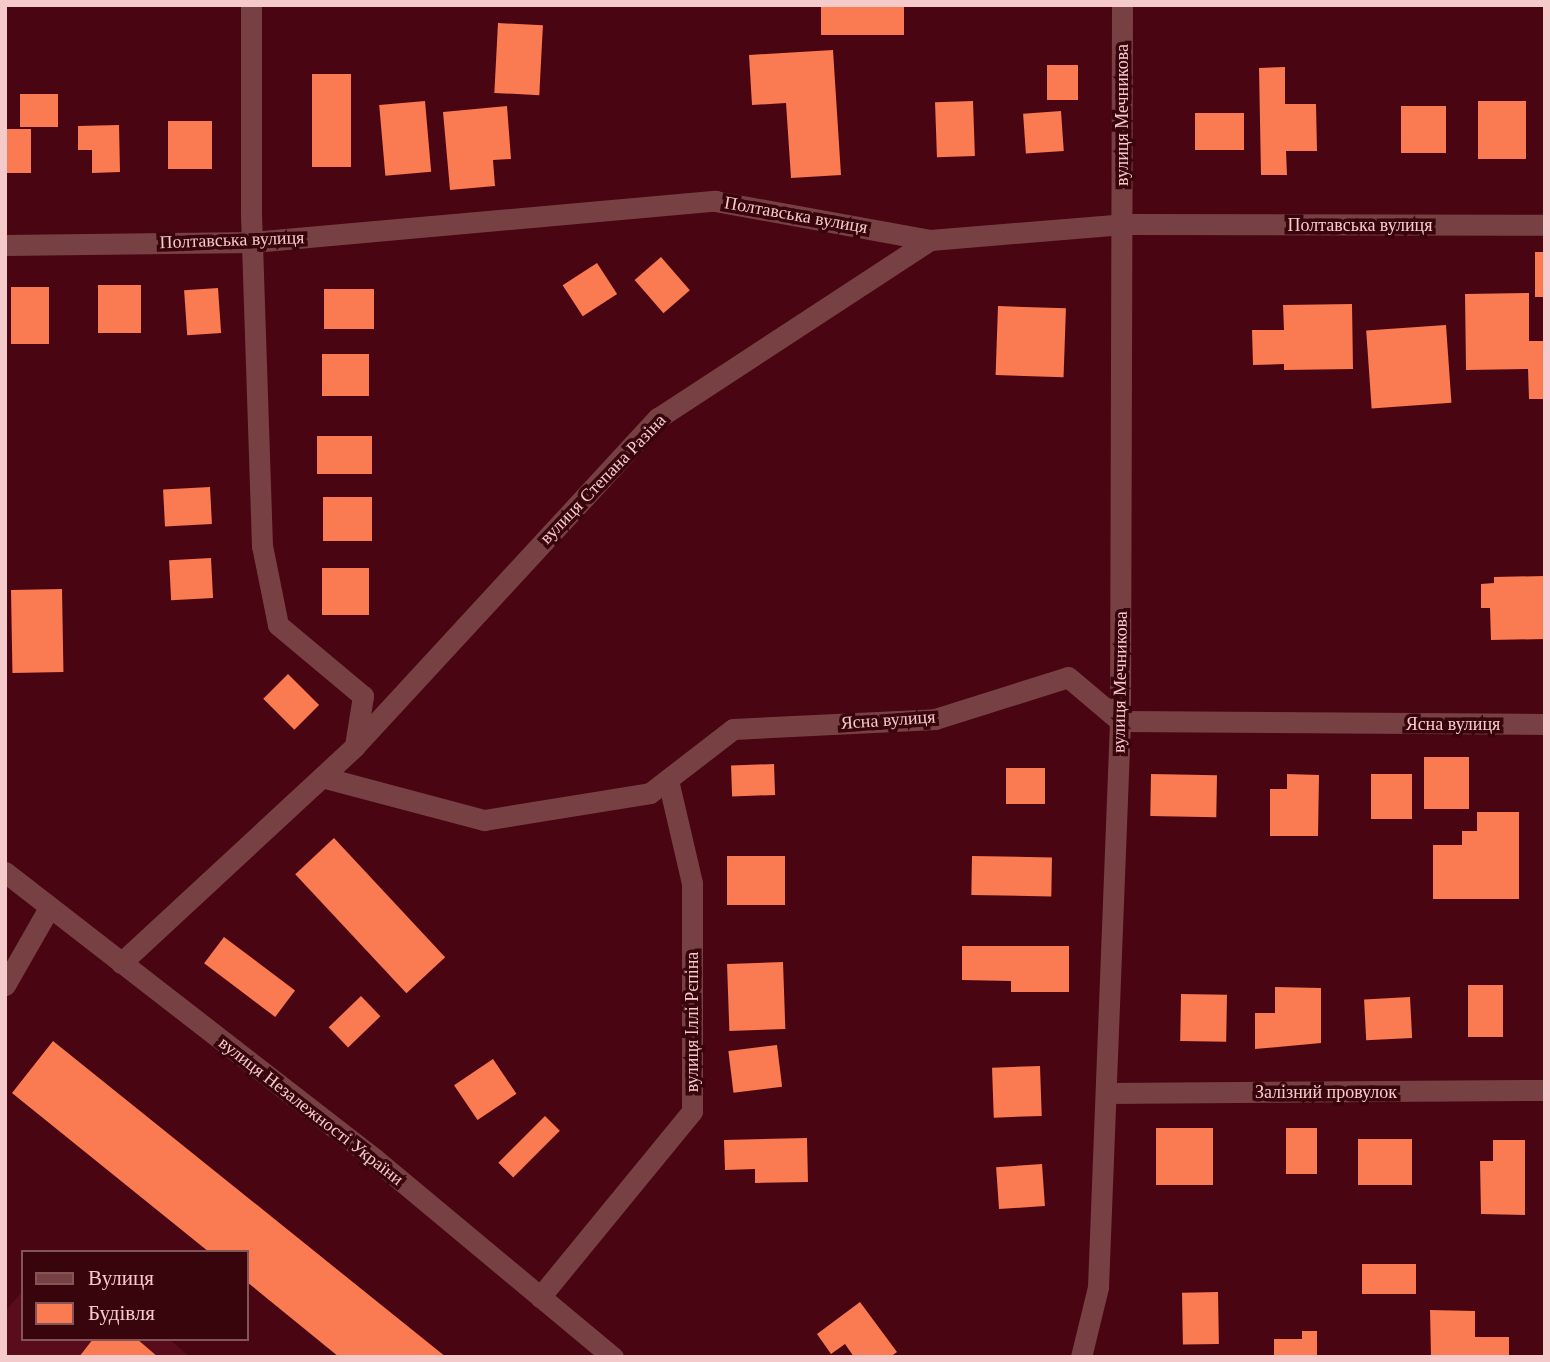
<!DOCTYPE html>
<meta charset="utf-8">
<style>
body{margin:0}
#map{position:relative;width:1550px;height:1362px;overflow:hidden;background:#490512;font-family:"Times New Roman",serif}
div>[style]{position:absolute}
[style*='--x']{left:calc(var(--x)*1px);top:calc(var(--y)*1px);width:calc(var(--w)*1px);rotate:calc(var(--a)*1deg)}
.built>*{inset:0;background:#590d1c}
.building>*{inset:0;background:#fa7a52;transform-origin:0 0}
.minor>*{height:21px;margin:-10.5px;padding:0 10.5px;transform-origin:10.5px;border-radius:10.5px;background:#774144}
span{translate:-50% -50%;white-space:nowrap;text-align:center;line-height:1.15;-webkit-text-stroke:7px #38050d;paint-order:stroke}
.street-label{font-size:18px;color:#f5caca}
.frame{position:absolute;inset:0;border:7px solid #f5caca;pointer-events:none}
.legend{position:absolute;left:21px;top:1250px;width:228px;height:91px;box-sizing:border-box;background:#38050d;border:2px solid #845459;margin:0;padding:9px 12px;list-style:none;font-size:21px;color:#f5caca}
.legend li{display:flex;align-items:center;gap:14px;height:35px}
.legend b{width:35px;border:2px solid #845459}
</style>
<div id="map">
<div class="built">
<i style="clip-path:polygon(23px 1291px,23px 1339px,169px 1339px,190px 1357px,5px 1357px,5px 1311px)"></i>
</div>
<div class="building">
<i style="left:821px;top:5px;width:83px;height:30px"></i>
<i style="left:498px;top:23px;width:45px;height:70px;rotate:3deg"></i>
<i style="clip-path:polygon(833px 50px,841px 175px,791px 178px,786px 103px,752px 105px,749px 55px)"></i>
<i style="left:1078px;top:65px;width:35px;height:31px;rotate:90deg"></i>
<i style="clip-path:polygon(1285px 67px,1285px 104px,1316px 104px,1317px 151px,1286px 151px,1287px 175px,1261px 175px,1259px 68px)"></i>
<i style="left:312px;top:74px;width:39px;height:93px"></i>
<i style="left:20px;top:94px;width:38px;height:33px"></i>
<i style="left:425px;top:101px;width:71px;height:46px;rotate:85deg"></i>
<i style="left:973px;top:101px;width:55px;height:38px;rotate:88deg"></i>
<i style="left:1526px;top:101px;width:58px;height:48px;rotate:90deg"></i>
<i style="clip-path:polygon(507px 106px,511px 159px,493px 160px,495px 186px,450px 190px,443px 112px)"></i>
<i style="left:1446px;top:106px;width:47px;height:45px;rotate:90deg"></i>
<i style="left:1061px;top:111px;width:40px;height:38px;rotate:86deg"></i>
<i style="left:1195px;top:113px;width:49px;height:37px"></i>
<i style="left:212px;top:121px;width:48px;height:44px;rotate:90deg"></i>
<i style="clip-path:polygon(119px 125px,120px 172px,92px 173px,92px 150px,78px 150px,78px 126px)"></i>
<i style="left:5px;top:129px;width:26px;height:44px"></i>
<i style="left:1535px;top:252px;width:10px;height:45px"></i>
<i style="left:661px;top:257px;width:44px;height:35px;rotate:49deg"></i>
<i style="left:597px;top:263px;width:37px;height:41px;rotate:57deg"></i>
<i style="left:98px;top:285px;width:43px;height:48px"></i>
<i style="left:11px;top:287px;width:38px;height:57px"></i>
<i style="left:218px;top:288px;width:45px;height:34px;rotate:86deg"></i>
<i style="left:324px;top:289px;width:50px;height:40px"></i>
<i style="clip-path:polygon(1529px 293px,1529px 341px,1545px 341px,1545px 399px,1529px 399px,1528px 369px,1466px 370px,1465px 294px)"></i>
<i style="clip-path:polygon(1352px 304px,1353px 369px,1284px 370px,1284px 364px,1253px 365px,1252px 330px,1284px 330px,1283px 305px)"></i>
<i style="left:998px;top:306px;width:68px;height:69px;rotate:2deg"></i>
<i style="left:1446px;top:325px;width:78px;height:80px;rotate:86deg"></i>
<i style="left:322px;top:354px;width:47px;height:42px"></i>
<i style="left:317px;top:436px;width:55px;height:38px"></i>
<i style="left:210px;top:487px;width:37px;height:47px;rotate:87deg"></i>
<i style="left:323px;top:497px;width:49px;height:44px"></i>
<i style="left:211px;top:558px;width:40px;height:42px;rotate:87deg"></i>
<i style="left:322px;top:568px;width:47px;height:47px"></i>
<i style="clip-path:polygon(1545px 576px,1545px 639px,1491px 640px,1490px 608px,1481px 608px,1481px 584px,1494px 583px,1494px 577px)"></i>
<i style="left:62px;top:589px;width:83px;height:51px;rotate:89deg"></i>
<i style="left:288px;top:674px;width:44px;height:35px;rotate:45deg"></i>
<i style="left:1424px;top:757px;width:45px;height:52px"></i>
<i style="left:774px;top:764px;width:31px;height:43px;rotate:88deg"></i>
<i style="left:1006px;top:768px;width:39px;height:36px"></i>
<i style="left:1151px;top:774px;width:66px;height:42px;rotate:1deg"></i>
<i style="clip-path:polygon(1287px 774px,1319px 775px,1318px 836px,1270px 836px,1270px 789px,1287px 789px)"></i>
<i style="left:1371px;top:774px;width:41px;height:45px"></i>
<i style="clip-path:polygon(1477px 812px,1519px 812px,1519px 899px,1433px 899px,1433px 845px,1462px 845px,1462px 831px,1477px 831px)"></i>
<i style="left:334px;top:838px;width:163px;height:53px;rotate:47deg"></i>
<i style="left:727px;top:856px;width:58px;height:49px"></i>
<i style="left:972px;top:856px;width:80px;height:39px;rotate:1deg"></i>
<i style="left:224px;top:937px;width:89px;height:33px;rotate:37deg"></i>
<i style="clip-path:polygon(962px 946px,1069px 946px,1069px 992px,1011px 992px,1011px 981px,962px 980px)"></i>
<i style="left:783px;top:962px;width:67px;height:56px;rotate:88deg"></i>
<i style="left:1468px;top:985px;width:35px;height:52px"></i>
<i style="clip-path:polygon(1275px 987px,1321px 988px,1321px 1043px,1255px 1049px,1255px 1013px,1275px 1013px)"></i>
<i style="left:1181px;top:994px;width:46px;height:47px;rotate:1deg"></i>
<i style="left:361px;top:996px;width:28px;height:45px;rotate:46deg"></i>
<i style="left:1410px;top:997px;width:41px;height:46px;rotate:87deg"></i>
<i style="clip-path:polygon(53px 1041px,446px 1357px,339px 1357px,247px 1282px,247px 1252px,209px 1252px,12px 1093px)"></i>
<i style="left:777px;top:1045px;width:42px;height:49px;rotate:83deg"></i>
<i style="left:493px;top:1059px;width:42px;height:47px;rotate:56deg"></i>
<i style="left:1040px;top:1066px;width:50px;height:48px;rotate:88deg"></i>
<i style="left:545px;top:1116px;width:21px;height:66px;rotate:45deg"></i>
<i style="left:1156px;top:1128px;width:57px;height:57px"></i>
<i style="left:1286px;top:1128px;width:31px;height:46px"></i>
<i style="clip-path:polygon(807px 1138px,808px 1182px,755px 1183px,755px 1169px,725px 1170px,724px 1140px)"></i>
<i style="left:1358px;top:1139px;width:54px;height:46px"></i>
<i style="clip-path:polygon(1493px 1140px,1525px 1140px,1525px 1215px,1481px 1214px,1480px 1161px,1493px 1161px)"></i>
<i style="left:1042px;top:1164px;width:42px;height:46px;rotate:86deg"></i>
<i style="left:1362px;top:1264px;width:54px;height:30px"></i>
<i style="left:1218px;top:1292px;width:52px;height:36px;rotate:89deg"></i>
<i style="clip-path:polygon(860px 1302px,897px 1352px,890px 1357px,854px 1357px,845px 1344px,831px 1354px,817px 1334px)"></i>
<i style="clip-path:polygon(1430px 1310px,1475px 1311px,1475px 1337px,1509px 1337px,1509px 1357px,1431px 1357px)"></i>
<i style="clip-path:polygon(1302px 1331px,1317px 1331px,1317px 1357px,1274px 1357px,1274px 1339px,1302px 1339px)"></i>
<i style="clip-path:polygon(93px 1339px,137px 1339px,158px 1357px,79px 1357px)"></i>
</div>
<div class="minor">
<i style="--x:5;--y:245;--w:247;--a:-0.7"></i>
<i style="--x:252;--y:242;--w:465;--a:-5.1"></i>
<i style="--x:715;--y:201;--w:219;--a:10.3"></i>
<i style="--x:930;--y:240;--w:194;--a:-4.7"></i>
<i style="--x:1123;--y:224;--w:422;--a:0.1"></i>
<i style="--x:355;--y:746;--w:447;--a:-47.3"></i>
<i style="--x:658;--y:418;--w:325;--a:-33.2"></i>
<i style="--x:322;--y:777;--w:168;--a:14.9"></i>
<i style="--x:484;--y:820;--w:168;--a:-9.2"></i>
<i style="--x:650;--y:793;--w:105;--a:-37.6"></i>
<i style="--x:733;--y:729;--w:202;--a:-2.8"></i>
<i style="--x:935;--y:719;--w:139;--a:-17.5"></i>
<i style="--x:1068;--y:677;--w:68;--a:40.2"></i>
<i style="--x:1120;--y:721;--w:425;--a:0.4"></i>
<i style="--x:5;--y:872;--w:468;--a:37.8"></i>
<i style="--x:375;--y:1159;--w:310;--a:39.8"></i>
<i style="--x:121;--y:963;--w:319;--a:-42.8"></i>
<i style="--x:355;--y:746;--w:51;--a:-80.9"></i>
<i style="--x:363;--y:696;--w:111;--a:-140.1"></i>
<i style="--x:278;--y:625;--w:81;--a:-101.4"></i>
<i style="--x:262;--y:546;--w:334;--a:-91.9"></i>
<i style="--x:251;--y:212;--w:207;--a:-90"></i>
<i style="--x:5;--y:985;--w:89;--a:-60.3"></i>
<i style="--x:1107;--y:1093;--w:438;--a:-0.4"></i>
<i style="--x:540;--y:1297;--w:240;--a:-50.7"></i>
<i style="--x:692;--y:1111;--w:228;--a:-90"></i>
<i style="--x:692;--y:883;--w:106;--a:-103.1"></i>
<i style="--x:1081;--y:1357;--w:72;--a:-76.3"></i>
<i style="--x:1098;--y:1287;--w:566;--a:-87.77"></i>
<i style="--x:1120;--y:721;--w:716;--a:-89.84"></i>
</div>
<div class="street-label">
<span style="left:1122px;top:115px;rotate:-90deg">вулиця Мечникова</span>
<span style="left:796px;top:215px;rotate:10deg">Полтавська вулиця</span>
<span style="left:1360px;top:225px">Полтавська вулиця</span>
<span style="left:232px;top:240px;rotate:-2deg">Полтавська вулиця</span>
<span style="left:603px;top:479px;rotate:-46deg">вулиця Степана Разіна</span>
<span style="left:1120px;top:682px;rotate:-89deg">вулиця Мечникова</span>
<span style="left:888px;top:720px;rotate:-4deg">Ясна вулиця</span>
<span style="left:1453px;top:724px">Ясна вулиця</span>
<span style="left:692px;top:1022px;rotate:-90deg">вулиця Іллі Рєпіна</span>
<span style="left:1326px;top:1092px">Залізний провулок</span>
<span style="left:311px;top:1111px;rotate:38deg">вулиця Незалежності України</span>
</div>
<div class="frame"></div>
<ul class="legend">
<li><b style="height:9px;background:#774144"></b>Вулиця</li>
<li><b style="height:19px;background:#fa7a52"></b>Будівля</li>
</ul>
</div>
